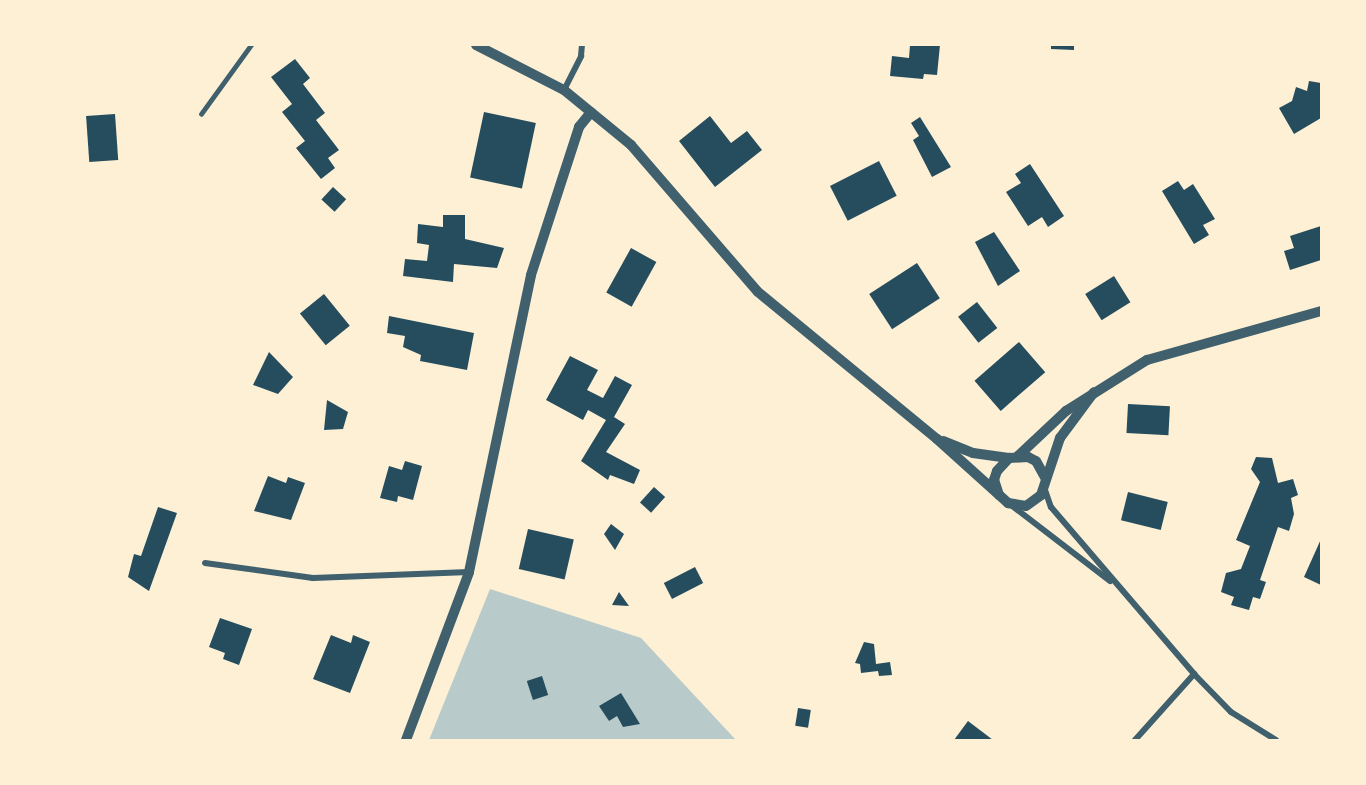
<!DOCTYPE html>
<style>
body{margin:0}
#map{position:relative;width:1366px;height:785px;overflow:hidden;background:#fdf0d5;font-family:"Space Grotesk",sans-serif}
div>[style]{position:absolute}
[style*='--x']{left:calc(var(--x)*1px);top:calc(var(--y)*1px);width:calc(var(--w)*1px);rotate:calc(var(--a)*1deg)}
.green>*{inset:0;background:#b9caca}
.building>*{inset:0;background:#264d5e;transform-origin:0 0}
.service>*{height:4.5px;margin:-2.25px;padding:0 2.25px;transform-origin:2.25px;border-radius:2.25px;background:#3f606c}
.minor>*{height:6px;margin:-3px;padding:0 3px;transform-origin:3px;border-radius:3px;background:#3f606c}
.tertiary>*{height:10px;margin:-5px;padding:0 5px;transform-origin:5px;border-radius:5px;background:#3f606c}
span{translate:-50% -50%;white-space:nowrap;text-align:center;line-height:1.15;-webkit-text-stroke:4.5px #fdf0d5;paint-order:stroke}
.frame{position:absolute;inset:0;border:46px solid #fdf0d5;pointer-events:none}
</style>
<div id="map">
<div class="green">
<i style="clip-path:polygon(490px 589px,641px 638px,736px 740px,429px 740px)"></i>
</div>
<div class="building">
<i style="clip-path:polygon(910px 45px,940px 45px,937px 75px,924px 74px,923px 79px,890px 76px,892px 56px,909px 58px)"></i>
<i style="clip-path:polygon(1051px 45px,1074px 45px,1074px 50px,1051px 49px)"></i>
<i style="clip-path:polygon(295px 59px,310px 78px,303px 84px,325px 113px,316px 120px,339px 150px,328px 158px,335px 168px,321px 179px,296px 148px,305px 141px,282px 112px,292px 104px,271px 77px)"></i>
<i style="clip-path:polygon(1309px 81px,1321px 83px,1321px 118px,1294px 134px,1279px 108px,1292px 101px,1296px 87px,1307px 91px)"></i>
<i style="left:484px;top:112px;width:53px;height:67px;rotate:12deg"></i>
<i style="left:115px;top:114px;width:46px;height:29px;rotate:86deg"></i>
<i style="clip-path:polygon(710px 116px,731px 143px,747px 131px,762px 150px,715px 187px,679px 141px)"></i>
<i style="clip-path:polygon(920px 117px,951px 167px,932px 177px,913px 140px,919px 136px,911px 123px)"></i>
<i style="left:879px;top:161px;width:39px;height:55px;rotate:63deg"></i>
<i style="clip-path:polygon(1030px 164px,1064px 216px,1048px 227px,1042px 217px,1028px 226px,1006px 192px,1021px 183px,1015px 174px)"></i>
<i style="clip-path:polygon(1178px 181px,1184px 190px,1193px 184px,1215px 219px,1203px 225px,1209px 235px,1194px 244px,1162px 191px)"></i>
<i style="left:333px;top:187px;width:18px;height:17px;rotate:43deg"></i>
<i style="clip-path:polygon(443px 215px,465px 215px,465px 239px,504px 248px,497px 268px,454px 264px,453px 282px,403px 276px,405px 259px,427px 261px,429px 245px,417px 243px,418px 224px,443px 227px)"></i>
<i style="clip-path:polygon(1321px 226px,1321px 260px,1290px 270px,1284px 251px,1294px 248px,1290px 236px)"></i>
<i style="clip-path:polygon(994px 232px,1020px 271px,998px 286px,975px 242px)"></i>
<i style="left:631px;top:248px;width:29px;height:51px;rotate:29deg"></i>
<i style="left:917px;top:263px;width:42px;height:57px;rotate:57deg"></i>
<i style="left:1114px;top:276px;width:31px;height:34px;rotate:58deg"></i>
<i style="left:324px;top:294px;width:41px;height:31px;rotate:51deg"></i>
<i style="left:977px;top:302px;width:33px;height:24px;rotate:52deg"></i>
<i style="clip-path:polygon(389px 316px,474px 333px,467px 370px,420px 361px,421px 355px,403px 347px,405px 336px,387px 333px)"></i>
<i style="left:1019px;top:342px;width:40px;height:59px;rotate:49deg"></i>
<i style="clip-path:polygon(269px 352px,293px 377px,278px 394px,253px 385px)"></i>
<i style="clip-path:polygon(570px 356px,598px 370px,587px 390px,603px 398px,615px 376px,632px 385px,614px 417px,625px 424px,606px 452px,640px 470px,634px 484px,610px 475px,608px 480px,581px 461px,606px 420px,588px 410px,583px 420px,546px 400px)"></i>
<i style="clip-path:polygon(327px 400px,348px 412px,343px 429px,324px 430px)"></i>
<i style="left:1128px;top:404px;width:42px;height:29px;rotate:3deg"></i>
<i style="clip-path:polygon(1256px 457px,1272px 458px,1278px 483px,1293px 479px,1298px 495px,1291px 498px,1294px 514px,1289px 531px,1278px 527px,1260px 580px,1266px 582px,1260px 599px,1253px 597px,1249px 610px,1231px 605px,1234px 597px,1221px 592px,1226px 573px,1241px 569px,1250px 546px,1236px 540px,1260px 482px,1251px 469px)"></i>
<i style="clip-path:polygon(405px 461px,422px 466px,413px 500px,398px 496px,397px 502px,380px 498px,389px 466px,402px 470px)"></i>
<i style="clip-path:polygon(268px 476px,286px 483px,288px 477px,305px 483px,291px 520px,254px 511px)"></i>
<i style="left:654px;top:487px;width:15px;height:21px;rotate:42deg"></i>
<i style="left:1128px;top:492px;width:41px;height:29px;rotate:14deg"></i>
<i style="clip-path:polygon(158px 507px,177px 513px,149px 591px,128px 577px,134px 554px,141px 556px)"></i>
<i style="clip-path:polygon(611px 524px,624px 534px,615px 550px,604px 534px)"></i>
<i style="left:528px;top:529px;width:47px;height:41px;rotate:13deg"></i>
<i style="clip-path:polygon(1321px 539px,1321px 585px,1304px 577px)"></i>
<i style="left:695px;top:567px;width:18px;height:35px;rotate:63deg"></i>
<i style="clip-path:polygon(619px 592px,629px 606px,612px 605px)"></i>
<i style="clip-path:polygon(220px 618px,252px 629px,239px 665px,223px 659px,225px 653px,209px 647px)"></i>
<i style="clip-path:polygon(331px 635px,351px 643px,353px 635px,370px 642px,350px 693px,313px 679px)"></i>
<i style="clip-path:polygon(864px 642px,874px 644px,876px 664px,890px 662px,892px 675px,879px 676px,878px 671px,861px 673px,860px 664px,855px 663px)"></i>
<i style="left:542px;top:676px;width:20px;height:16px;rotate:72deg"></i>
<i style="clip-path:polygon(621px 693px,640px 724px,623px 727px,617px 716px,609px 721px,599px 706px)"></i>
<i style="left:798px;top:708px;width:13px;height:18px;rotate:9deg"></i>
<i style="clip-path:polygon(968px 721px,993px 740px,954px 740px)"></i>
</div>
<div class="service">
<i style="--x:201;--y:114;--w:85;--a:-54.1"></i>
</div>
<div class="minor">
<i style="--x:564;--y:90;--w:38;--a:-63"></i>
<i style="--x:581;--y:56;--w:11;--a:-85"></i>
<i style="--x:1045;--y:490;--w:18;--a:71"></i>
<i style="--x:1051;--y:507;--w:220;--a:49.4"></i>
<i style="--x:1194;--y:674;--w:53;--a:45.8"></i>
<i style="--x:1231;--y:712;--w:53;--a:31.9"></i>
<i style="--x:1011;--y:505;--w:125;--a:37.5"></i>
<i style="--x:205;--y:563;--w:109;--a:7.9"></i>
<i style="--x:313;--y:578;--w:156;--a:-2.2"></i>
<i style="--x:1135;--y:740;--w:89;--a:-48.2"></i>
</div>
<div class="tertiary">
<i style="--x:476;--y:45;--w:99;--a:27.1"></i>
<i style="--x:564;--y:90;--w:87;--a:39.4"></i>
<i style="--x:631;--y:145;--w:194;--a:49.2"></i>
<i style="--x:758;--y:292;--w:232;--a:39.4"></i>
<i style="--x:937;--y:439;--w:96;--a:42"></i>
<i style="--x:1008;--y:503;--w:18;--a:9"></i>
<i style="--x:1026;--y:506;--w:19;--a:-36"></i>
<i style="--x:1041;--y:495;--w:60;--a:-71.6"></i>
<i style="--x:1060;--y:438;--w:57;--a:-53.5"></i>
<i style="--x:943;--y:441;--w:32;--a:22"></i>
<i style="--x:973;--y:453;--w:36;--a:8"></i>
<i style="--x:1018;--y:456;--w:66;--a:-43.2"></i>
<i style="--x:1066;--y:411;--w:96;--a:-32.2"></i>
<i style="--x:1147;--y:360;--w:181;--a:-15.7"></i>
<i style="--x:999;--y:495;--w:16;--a:-108"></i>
<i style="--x:994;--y:480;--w:9;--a:-72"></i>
<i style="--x:997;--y:471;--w:18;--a:-47"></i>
<i style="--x:1009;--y:458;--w:19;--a:-3"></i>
<i style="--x:1028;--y:457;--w:9;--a:27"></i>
<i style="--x:1036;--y:461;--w:18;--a:61"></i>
<i style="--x:406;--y:740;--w:179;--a:-69.4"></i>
<i style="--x:469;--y:572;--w:303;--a:-78.2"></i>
<i style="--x:531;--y:275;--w:156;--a:-72"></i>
<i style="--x:579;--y:127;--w:19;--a:-51"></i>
</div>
<div class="frame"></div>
</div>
